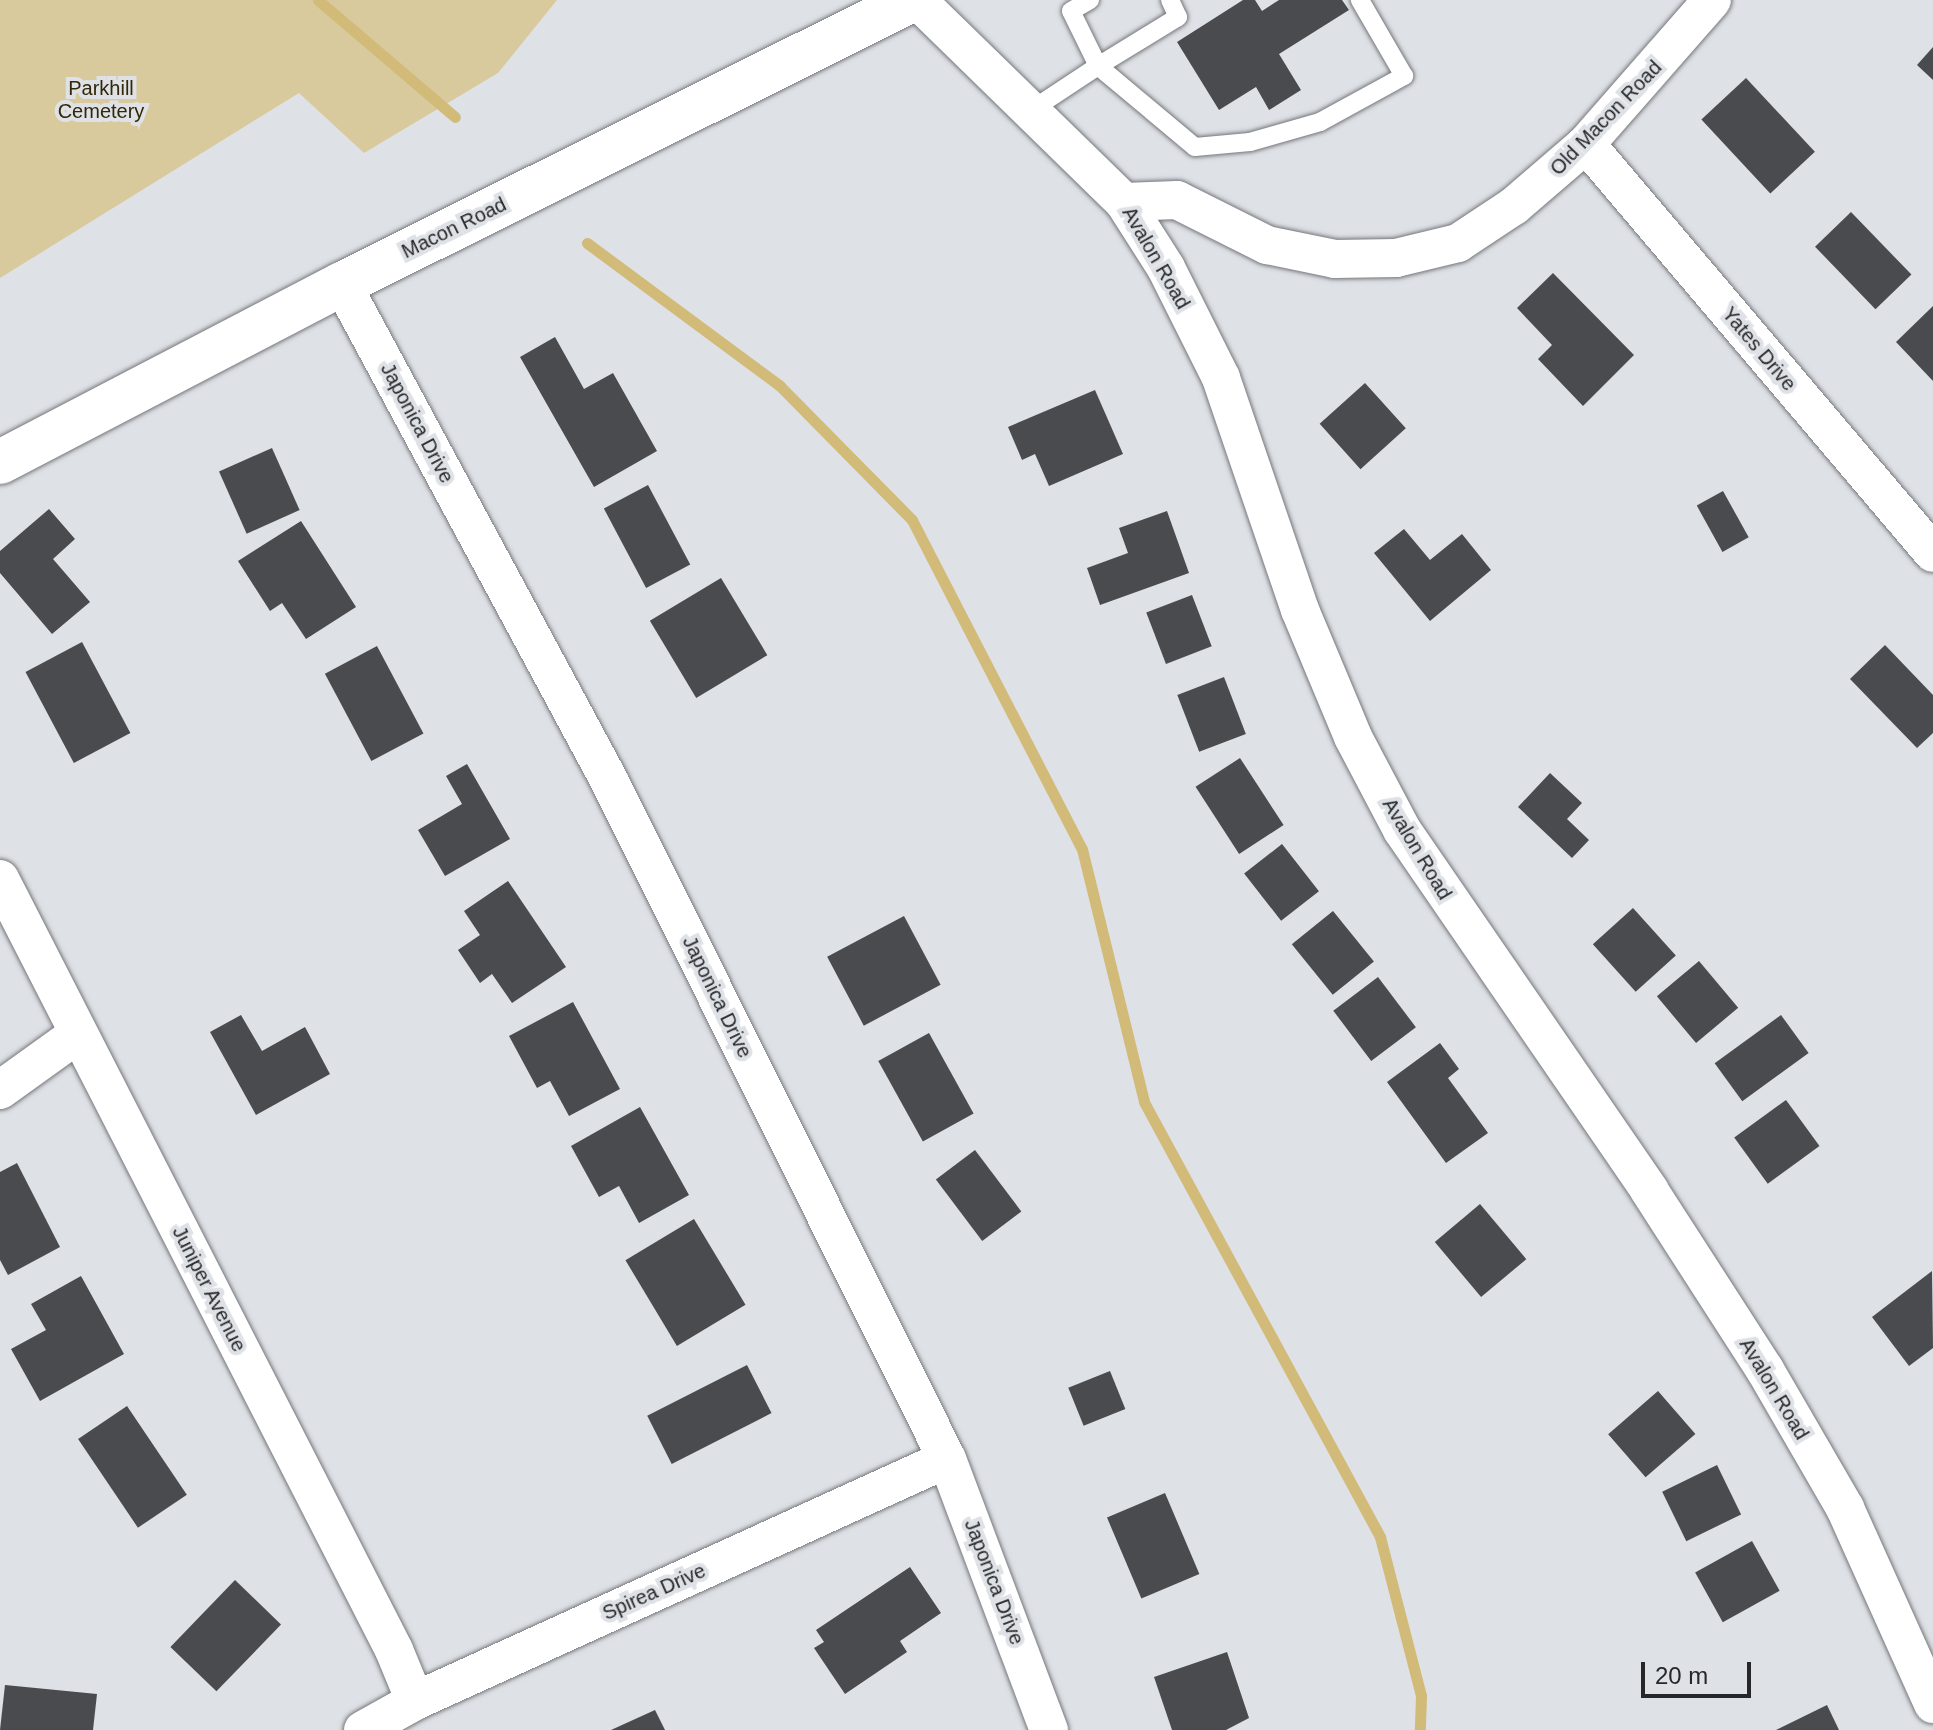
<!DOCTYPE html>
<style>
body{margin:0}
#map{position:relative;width:1933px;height:1730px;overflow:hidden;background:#dee1e6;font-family:Helvetica,sans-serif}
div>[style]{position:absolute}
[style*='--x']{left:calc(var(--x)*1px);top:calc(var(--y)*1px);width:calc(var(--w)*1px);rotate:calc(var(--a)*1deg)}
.green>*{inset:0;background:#d9ca9e}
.stream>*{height:11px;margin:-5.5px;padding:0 5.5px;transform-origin:5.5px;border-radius:5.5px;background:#d2bb78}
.building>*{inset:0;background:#494b4f;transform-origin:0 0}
.roads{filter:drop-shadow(0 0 2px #75777b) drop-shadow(0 0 2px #75777b)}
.service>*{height:18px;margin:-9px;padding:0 9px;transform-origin:9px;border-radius:9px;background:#fff}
.minor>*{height:38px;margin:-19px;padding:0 19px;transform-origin:19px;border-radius:19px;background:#fff}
.primary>*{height:44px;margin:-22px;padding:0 22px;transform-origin:22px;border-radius:22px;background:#fff}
span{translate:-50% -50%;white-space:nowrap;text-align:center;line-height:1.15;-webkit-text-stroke:8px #dee1e6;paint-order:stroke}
.park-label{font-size:20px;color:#322809}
.street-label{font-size:20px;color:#262729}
.scale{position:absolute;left:1641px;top:1662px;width:110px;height:36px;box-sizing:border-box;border:4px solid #262729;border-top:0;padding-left:10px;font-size:24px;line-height:28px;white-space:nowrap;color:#262729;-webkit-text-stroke:6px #dee1e6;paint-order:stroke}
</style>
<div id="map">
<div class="green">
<i style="clip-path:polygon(0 0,557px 0,498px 73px,364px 153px,299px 93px,0 278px)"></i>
</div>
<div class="stream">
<i style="--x:318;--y:0;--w:180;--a:40.5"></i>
<i style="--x:587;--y:243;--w:240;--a:36.5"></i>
<i style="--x:780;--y:386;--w:188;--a:45.4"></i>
<i style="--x:912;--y:520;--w:370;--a:62.7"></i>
<i style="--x:1082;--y:849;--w:260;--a:76.2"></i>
<i style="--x:1144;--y:1102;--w:495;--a:61.5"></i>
<i style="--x:1380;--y:1537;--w:164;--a:75.5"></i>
<i style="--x:1421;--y:1696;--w:34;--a:92"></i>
</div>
<div class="building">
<i style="clip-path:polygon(1243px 0,1255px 0,1262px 11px,1279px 0,1342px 0,1349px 10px,1279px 54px,1301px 90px,1269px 110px,1256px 87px,1219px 110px,1177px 42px)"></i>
<i style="clip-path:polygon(1933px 47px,1933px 80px,1917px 65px)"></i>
<i style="left:1746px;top:78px;width:101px;height:61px;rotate:47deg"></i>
<i style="left:1851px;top:212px;width:87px;height:50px;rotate:46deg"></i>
<i style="clip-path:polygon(1553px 273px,1634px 355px,1583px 406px,1538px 359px,1552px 345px,1517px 308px)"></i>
<i style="clip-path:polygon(1933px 306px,1933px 381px,1896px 342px)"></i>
<i style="clip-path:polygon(555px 337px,584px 389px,613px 373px,657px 451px,594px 487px,520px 357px)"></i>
<i style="left:1365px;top:383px;width:61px;height:61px;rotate:48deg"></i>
<i style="clip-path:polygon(1095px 390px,1123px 454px,1049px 486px,1035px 454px,1022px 460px,1008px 427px)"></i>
<i style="left:272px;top:448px;width:68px;height:58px;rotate:66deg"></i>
<i style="left:648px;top:485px;width:90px;height:50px;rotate:62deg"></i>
<i style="left:1723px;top:491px;width:53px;height:30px;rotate:61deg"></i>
<i style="clip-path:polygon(49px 509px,75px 539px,53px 559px,90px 602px,52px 634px,0 573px,0 551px)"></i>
<i style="clip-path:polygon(1167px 511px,1189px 573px,1100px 605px,1087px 568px,1128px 553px,1119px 528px)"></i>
<i style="clip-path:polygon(301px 521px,356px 607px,306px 639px,282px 603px,270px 611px,238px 561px)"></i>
<i style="clip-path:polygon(1404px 529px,1430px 560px,1462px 534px,1491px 570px,1430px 621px,1374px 553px)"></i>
<i style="left:721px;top:578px;width:90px;height:83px;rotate:59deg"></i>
<i style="left:1192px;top:595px;width:55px;height:49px;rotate:69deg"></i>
<i style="left:82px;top:642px;width:103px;height:64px;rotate:62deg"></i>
<i style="clip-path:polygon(1885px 645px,1933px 695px,1933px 733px,1917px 748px,1850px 679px)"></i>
<i style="left:377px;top:646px;width:99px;height:59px;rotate:62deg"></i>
<i style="left:1224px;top:677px;width:61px;height:50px;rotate:69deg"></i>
<i style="left:1240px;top:758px;width:80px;height:53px;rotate:57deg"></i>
<i style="clip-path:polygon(467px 764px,510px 839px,445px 876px,418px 830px,462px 804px,446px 776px)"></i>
<i style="clip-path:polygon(1550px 773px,1582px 803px,1567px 819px,1589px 840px,1572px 858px,1518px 807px)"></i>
<i style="left:1282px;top:844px;width:60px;height:48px;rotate:52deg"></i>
<i style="clip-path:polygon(508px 881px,566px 967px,512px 1003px,492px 974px,480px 983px,458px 950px,480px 935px,464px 911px)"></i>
<i style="left:1633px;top:908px;width:64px;height:54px;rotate:48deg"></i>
<i style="left:1333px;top:911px;width:65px;height:53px;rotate:51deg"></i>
<i style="left:904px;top:916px;width:78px;height:87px;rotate:62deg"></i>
<i style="left:1699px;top:961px;width:61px;height:55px;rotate:50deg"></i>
<i style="left:1378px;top:977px;width:63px;height:56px;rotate:53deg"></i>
<i style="clip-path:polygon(573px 1002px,620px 1089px,569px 1116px,550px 1081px,537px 1088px,509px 1036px)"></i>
<i style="clip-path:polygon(241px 1015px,262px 1051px,305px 1027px,330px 1074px,256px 1115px,210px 1032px)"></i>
<i style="left:1781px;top:1015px;width:47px;height:82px;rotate:54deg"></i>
<i style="left:929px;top:1033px;width:92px;height:58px;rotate:61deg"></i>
<i style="clip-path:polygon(1440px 1043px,1459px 1069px,1448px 1078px,1488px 1133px,1446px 1163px,1387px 1082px)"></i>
<i style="left:1786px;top:1100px;width:57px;height:64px;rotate:54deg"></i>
<i style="clip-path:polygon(640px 1107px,689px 1195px,639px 1223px,619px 1186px,599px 1197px,571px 1146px)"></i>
<i style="left:975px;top:1150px;width:77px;height:49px;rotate:53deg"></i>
<i style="clip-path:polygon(17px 1163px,60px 1247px,8px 1275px,0 1260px,0 1172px)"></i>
<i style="left:1480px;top:1204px;width:72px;height:59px;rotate:50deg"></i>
<i style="left:694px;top:1219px;width:100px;height:80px;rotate:59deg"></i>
<i style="clip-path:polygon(1932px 1271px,1933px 1348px,1909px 1366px,1872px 1317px)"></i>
<i style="clip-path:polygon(81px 1276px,124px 1354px,40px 1401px,11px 1349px,46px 1330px,31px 1304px)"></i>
<i style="left:747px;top:1365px;width:54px;height:112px;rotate:63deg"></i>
<i style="left:1110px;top:1371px;width:41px;height:45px;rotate:68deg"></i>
<i style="left:1658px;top:1391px;width:57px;height:66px;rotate:49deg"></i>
<i style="left:127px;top:1406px;width:107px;height:59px;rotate:56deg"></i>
<i style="left:1717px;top:1465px;width:55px;height:61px;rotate:64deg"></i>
<i style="left:1165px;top:1493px;width:88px;height:63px;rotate:67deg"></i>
<i style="left:1752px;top:1541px;width:57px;height:65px;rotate:61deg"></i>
<i style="clip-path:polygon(910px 1567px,941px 1613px,900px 1641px,907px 1652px,845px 1694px,814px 1648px,824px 1642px,816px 1630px)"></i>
<i style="left:235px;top:1580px;width:64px;height:93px;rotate:44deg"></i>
<i style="clip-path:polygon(1227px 1652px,1249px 1718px,1226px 1730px,1172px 1730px,1154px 1677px)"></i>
<i style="clip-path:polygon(5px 1685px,97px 1694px,93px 1730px,0 1730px)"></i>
<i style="clip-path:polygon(1827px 1705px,1839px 1730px,1776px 1730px)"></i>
<i style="clip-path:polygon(655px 1710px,665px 1730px,611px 1730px)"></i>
</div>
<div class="roads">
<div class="service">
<i style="--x:1170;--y:0;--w:19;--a:65"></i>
<i style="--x:1178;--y:17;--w:94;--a:148.5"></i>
<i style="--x:1098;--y:66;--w:126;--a:39.9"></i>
<i style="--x:1195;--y:147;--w:55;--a:-5.2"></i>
<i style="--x:1250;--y:142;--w:73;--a:-15.9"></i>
<i style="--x:1320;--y:122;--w:96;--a:-28.7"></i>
<i style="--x:1404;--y:76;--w:88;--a:-120.1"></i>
<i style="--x:1033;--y:109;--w:78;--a:-33.5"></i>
<i style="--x:1098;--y:66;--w:61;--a:-116.1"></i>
<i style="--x:1071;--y:11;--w:22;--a:-30"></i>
</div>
<div class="minor">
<i style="--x:917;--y:0;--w:289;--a:44.3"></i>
<i style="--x:1124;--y:202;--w:78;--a:57.5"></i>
<i style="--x:1166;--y:268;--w:123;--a:63.4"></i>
<i style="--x:1221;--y:378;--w:245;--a:71.2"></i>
<i style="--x:1300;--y:610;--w:138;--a:67.3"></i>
<i style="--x:1353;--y:737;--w:105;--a:62.2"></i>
<i style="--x:1402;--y:830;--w:437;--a:55.5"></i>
<i style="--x:1649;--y:1190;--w:214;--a:57.2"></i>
<i style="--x:1765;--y:1370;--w:160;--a:59.9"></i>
<i style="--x:1845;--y:1508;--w:215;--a:65.8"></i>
<i style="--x:1586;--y:144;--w:536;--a:49.69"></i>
<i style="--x:1124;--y:202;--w:53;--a:-2.2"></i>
<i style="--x:1177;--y:200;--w:101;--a:26.6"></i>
<i style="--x:1267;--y:245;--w:69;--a:11.6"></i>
<i style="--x:1335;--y:259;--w:61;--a:-0.9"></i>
<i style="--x:1396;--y:258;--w:64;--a:-13.6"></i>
<i style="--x:1458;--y:243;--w:67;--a:-33.5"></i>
<i style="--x:1514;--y:206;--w:95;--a:-40.7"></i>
<i style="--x:1586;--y:144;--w:191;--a:-48.8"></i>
<i style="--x:342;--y:284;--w:563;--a:61.71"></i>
<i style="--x:609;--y:780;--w:758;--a:63.54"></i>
<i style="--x:947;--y:1459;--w:290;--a:69.4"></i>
<i style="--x:0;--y:879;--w:866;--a:62.93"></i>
<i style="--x:394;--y:1650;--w:55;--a:67.6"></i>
<i style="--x:0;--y:1090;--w:96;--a:-35.7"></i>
<i style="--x:363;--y:1730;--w:60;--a:-29.1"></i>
<i style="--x:415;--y:1701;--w:584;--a:-24.46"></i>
</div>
<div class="primary">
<i style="--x:0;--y:462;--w:386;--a:-27.5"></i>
<i style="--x:342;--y:284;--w:637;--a:-26.48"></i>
</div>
</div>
<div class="park-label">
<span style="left:101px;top:100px">Parkhill<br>Cemetery</span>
</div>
<div class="street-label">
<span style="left:1606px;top:118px;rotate:-46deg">Old Macon Road</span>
<span style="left:454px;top:228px;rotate:-26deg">Macon Road</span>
<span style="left:1156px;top:258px;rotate:60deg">Avalon Road</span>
<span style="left:1759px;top:349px;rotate:50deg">Yates Drive</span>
<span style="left:417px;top:423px;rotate:62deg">Japonica Drive</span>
<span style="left:1417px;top:849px;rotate:59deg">Avalon Road</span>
<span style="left:717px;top:997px;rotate:64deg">Japonica Drive</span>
<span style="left:209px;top:1289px;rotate:63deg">Juniper Avenue</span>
<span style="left:1774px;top:1389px;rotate:59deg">Avalon Road</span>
<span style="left:994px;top:1582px;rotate:69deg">Japonica Drive</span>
<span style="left:654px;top:1592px;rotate:-24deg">Spirea Drive</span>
</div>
<div class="scale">20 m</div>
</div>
